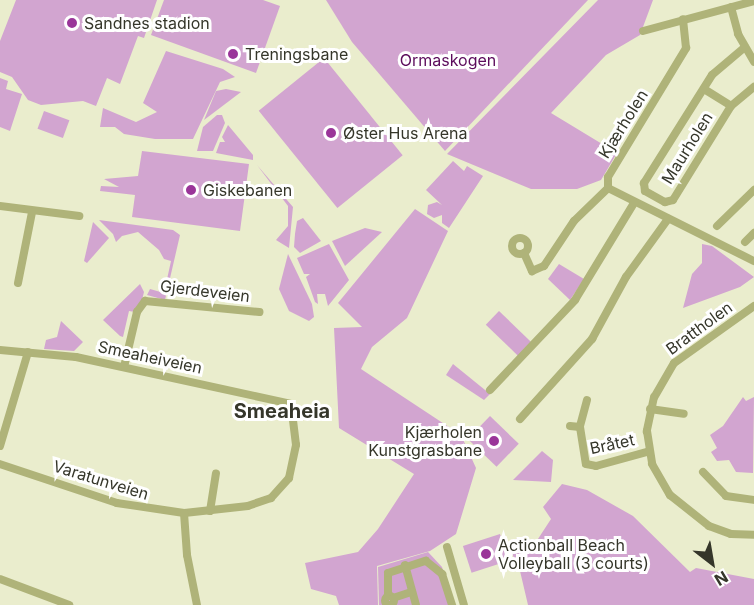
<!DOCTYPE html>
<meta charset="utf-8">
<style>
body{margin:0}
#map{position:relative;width:754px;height:605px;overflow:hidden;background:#eaedcd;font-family:Inter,sans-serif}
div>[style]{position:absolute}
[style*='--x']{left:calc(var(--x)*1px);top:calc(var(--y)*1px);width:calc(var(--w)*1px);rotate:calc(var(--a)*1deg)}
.green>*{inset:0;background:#d2a5d0;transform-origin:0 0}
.minor>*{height:8px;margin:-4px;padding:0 4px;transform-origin:4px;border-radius:4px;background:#afb379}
.minor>.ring{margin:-4px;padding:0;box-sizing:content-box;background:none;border:8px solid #afb379;border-radius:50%}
.dots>*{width:16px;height:16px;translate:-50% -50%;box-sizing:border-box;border:3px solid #fff;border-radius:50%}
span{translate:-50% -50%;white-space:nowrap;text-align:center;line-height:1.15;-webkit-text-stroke:6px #fff;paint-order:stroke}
.poi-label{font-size:16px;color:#35362a}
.left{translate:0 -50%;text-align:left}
.right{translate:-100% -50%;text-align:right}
.park-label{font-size:16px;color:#5c0c5c}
.street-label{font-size:16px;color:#35362a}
.quarter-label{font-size:20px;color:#35362a;font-weight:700}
.north{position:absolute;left:682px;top:533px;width:60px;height:60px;-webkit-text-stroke:4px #fff;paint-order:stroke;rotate:149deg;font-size:16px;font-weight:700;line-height:24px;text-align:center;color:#35362a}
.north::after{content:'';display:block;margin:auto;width:21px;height:27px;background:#35362a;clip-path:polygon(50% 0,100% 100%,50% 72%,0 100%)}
</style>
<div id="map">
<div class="green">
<i style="clip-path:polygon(16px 0,157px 0,144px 38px,138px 36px,120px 84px,107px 78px,96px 106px,83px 101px,41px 105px,28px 100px,12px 77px,0 72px,0 41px)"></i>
<i style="clip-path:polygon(164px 0,263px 0,280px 6px,256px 73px,151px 35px)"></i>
<i style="clip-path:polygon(326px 0,588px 0,445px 151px,352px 42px)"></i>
<i style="clip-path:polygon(598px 0,653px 0,640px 35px,606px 55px,551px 113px,617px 153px,601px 180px,577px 189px,531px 189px,447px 154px)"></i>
<i style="clip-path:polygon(166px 51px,223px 69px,235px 77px,220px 82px,193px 139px,155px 139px,124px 134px,115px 127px,100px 127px,103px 108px,136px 122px,157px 112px,143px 103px)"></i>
<i style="left:324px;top:58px;width:125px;height:84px;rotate:51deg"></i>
<i style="clip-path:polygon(0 78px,8px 81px,6px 89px,22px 94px,10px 131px,0 127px)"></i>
<i style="clip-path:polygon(226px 89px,241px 92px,204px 120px,216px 91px)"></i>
<i style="left:44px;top:111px;width:27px;height:19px;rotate:20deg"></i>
<i style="clip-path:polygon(217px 115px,222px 115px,225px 123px,213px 151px,197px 151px,203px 127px)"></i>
<i style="clip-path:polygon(228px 125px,253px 155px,253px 160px,216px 153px,220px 142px,225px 142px,222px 137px)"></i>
<i style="clip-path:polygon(142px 151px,249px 164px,240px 231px,132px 217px,135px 195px,100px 191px,101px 186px,119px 187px,104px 179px,138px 176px)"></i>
<i style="clip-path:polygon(453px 161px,464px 171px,467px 166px,483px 176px,449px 228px,442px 223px,442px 215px,434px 218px,427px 214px,428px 205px,437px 202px,442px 205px,426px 190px)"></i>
<i style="clip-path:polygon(257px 165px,293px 207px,289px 248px,276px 240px,288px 226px,288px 206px)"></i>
<i style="clip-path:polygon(415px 209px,448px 231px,407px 318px,372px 347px,361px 369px,461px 435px,476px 468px,456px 534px,430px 551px,377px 566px,378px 605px,339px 605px,336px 596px,311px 589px,305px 563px,358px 552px,378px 529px,414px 474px,339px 428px,334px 328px,362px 327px,338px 303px)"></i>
<i style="clip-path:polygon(303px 218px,321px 241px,300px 253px,294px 247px,295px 234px,297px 221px)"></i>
<i style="clip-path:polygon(99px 220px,173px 230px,180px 235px,165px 300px,147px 295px,150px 289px,164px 293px,171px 261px,164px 259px,159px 250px,138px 232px,122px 236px,116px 242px,113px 234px)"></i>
<i style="clip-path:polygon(93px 222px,109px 238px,87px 263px,84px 261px)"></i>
<i style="clip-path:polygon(365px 228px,382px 232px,345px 266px,332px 241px)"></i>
<i style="clip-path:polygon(329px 244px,349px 280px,328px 306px,325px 294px,317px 294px,318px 304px,315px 302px,306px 277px,310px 274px,304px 274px,297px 258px)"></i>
<i style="clip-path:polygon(702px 244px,712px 246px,754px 277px,740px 287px,683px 308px,692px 274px,702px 263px)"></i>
<i style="clip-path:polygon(288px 254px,312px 304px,314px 317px,309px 321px,289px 311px,279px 289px)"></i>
<i style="clip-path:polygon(559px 264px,584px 279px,570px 300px,548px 279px)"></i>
<i style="clip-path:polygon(140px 284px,144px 292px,142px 300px,135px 312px,129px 311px,123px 337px,120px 336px,103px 320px)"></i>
<i style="left:499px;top:311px;width:45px;height:19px;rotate:44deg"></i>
<i style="clip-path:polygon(61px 321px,83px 342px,74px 351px,44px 349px,46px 340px,57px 337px)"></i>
<i style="clip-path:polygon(453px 364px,490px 394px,484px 400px,446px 375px)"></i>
<i style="clip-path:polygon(743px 397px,746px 401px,754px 397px,753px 473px,736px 472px,729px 460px,717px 461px,711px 452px,717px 448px,710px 435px,723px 426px)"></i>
<i style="left:490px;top:416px;width:40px;height:32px;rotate:44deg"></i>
<i style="clip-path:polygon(542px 451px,553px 460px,551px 482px,513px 480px)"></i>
<i style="clip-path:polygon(562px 484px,587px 490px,633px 516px,690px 572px,696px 568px,754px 579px,754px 605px,528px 605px,520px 571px,508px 545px,519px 537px,536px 542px,551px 519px,543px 507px)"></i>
<i style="left:500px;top:534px;width:28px;height:39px;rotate:72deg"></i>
<i style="clip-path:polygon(428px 552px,442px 567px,454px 605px,379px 605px,378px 567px)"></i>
</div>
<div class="minor">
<i style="--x:731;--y:7;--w:28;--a:75"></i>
<i style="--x:738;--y:34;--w:32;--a:60"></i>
<i style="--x:643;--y:31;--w:115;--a:-15.1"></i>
<i style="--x:745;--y:47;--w:43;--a:139.7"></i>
<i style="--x:712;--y:75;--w:128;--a:122.2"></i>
<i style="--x:644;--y:183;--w:8;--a:83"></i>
<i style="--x:645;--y:191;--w:23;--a:29"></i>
<i style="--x:665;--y:202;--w:8;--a:-14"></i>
<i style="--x:673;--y:200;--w:110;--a:-58.3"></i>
<i style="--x:731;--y:106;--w:30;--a:-40"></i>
<i style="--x:704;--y:89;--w:32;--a:32"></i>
<i style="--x:608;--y:188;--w:11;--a:-90"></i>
<i style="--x:608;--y:177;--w:151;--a:-58.8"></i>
<i style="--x:686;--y:48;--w:29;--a:-96"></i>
<i style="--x:608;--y:188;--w:163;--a:26.6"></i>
<i style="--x:0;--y:206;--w:80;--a:7.2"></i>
<i style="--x:717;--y:226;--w:52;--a:-44.2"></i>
<i class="ring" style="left:512px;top:238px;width:8px;height:8px"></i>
<i style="--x:745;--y:242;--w:13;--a:-45"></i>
<i style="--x:524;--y:253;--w:20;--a:66"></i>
<i style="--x:532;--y:271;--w:13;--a:-23"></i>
<i style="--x:544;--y:266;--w:54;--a:-56.3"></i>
<i style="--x:574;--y:221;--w:47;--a:-44.1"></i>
<i style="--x:18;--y:283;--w:72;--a:-78.8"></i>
<i style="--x:754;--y:306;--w:98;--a:144.5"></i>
<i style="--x:674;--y:363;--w:39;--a:120"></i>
<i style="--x:654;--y:397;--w:35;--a:102"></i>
<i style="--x:647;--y:431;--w:33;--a:81"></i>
<i style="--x:652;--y:464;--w:36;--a:60"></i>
<i style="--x:670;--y:495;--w:50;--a:38.5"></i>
<i style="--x:709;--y:526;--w:23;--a:20"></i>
<i style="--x:731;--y:534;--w:23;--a:2"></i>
<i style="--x:0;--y:350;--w:76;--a:5.3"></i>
<i style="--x:76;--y:357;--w:220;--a:12.3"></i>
<i style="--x:291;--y:404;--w:41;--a:83"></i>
<i style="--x:296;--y:445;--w:34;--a:102"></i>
<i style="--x:289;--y:478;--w:27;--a:132"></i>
<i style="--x:271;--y:498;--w:24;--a:161"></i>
<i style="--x:248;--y:506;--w:64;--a:173.8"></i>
<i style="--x:184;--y:513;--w:68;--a:-171.5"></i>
<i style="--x:117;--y:503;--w:123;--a:-161.6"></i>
<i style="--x:124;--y:367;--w:57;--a:-76.7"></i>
<i style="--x:137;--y:312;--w:14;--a:-54"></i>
<i style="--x:145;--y:301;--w:115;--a:5.5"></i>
<i style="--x:490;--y:390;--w:124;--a:-46.6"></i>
<i style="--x:575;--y:300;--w:114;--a:-58.7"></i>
<i style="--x:587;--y:400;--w:28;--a:105"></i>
<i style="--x:580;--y:427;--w:37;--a:81"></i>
<i style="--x:586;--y:464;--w:10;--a:11"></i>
<i style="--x:596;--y:466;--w:53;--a:-15.4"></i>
<i style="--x:650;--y:409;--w:34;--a:8"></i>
<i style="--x:520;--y:419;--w:108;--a:-48"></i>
<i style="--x:592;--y:339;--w:71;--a:-61.3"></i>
<i style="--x:626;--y:277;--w:72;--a:-54.1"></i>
<i style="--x:570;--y:426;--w:10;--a:6"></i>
<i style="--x:0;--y:446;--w:98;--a:-73.4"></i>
<i style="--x:703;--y:472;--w:33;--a:46"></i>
<i style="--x:726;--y:496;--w:28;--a:8"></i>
<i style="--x:210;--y:511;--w:38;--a:-81"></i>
<i style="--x:184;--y:513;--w:42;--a:85.9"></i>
<i style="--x:187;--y:555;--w:51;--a:78.7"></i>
<i style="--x:447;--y:547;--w:60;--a:73.7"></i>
<i style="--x:405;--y:565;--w:41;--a:74.6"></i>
<i style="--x:0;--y:579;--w:74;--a:20.6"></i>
<i style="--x:388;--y:595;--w:22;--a:-90"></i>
<i style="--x:388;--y:573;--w:40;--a:-18"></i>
<i style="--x:426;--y:561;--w:21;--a:39"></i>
<i style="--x:442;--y:574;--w:33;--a:72"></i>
<i class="ring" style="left:384.5px;top:595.5px;width:1px;height:1px"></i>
<i style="--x:393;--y:598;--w:20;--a:-18"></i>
</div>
<div class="dots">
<i style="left:72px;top:23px;background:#9a3599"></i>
<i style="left:233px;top:54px;background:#9a3599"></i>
<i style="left:331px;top:133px;background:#9a3599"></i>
<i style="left:191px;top:190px;background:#9a3599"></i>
<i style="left:494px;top:441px;background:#9a3599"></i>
<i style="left:486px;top:554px;background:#9a3599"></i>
</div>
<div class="poi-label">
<span class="left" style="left:84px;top:23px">Sandnes stadion</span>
<span class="left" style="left:245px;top:54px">Treningsbane</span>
<span class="left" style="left:343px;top:133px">Øster Hus Arena</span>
<span class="left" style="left:203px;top:190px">Giskebanen</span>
<span class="right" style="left:482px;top:441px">Kjærholen<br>Kunstgrasbane</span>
<span class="left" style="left:498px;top:554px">Actionball Beach<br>Volleyball (3 courts)</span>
</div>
<div class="park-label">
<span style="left:448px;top:60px">Ormaskogen</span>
</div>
<div class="street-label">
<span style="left:623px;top:124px;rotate:-58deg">Kjærholen</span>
<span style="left:687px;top:148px;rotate:-58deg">Maurholen</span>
<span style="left:205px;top:291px;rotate:7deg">Gjerdeveien</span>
<span style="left:699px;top:328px;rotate:-36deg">Brattholen</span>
<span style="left:150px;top:357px;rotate:12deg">Smeaheiveien</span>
<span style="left:612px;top:444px;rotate:-12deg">Bråtet</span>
<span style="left:101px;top:480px;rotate:17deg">Varatunveien</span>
</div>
<div class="quarter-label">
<span style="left:282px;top:411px">Smeaheia</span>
</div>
<div class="north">N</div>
</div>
